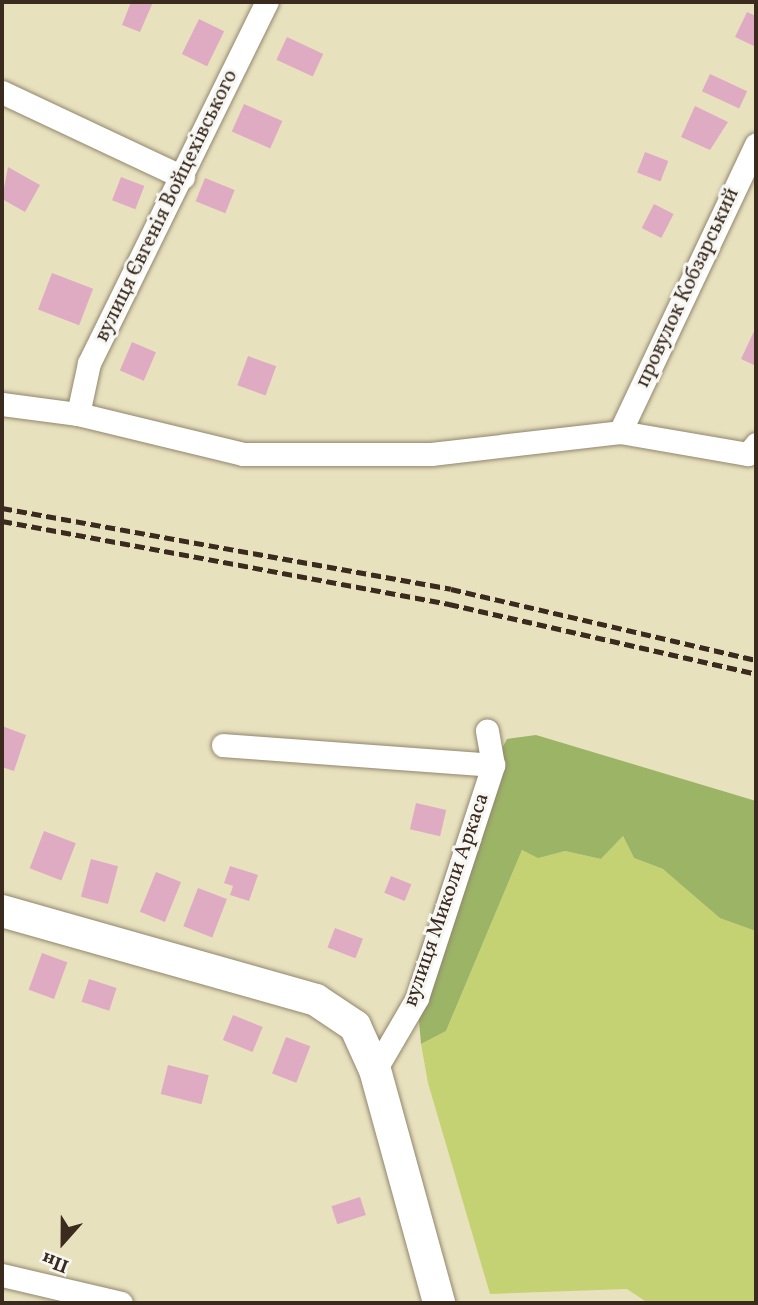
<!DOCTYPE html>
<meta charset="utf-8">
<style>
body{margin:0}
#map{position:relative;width:758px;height:1305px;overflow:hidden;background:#e8e1be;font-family:Vollkorn,serif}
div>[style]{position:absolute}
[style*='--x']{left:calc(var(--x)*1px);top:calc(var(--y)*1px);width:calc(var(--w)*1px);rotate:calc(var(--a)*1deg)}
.green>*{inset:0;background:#c5d274}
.forest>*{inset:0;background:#9cb466}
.building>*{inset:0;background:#dfabc3;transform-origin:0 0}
.roads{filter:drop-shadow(0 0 2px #92866e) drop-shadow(0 0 2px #92866e)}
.street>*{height:23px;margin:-11.5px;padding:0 11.5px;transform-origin:11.5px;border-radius:11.5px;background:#fff}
.secondary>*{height:32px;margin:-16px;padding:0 16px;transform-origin:16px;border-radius:16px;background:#fff}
.rail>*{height:5px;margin-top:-2.5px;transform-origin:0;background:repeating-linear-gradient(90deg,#3b2a1e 0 10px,transparent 0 15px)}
span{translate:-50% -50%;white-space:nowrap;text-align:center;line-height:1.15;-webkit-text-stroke:6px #f6f6f2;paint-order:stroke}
.street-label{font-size:21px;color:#3b2a1e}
.frame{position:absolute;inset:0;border:4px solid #3b2a1e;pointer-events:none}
.north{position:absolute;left:28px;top:1207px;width:70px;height:70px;-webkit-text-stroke:5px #f6f6f2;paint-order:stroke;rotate:201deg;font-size:19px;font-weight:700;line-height:28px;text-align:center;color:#3b2a1e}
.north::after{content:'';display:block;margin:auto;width:24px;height:32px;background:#3b2a1e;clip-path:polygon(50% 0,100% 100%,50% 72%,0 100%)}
</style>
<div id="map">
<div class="green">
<i style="clip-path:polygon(623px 836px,634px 858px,663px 869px,756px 931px,756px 1303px,648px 1303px,627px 1289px,490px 1294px,428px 1083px,421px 1044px,446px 1031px,522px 850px,538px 857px,565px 851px,601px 859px)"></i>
</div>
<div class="forest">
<i style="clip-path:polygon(536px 735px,756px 801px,756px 931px,720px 918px,663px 869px,634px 858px,623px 836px,601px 859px,565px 851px,538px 858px,522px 850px,446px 1031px,421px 1044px,417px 998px,493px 765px,507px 739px)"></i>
</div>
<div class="building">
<i style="clip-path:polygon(131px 2px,153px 2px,140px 32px,122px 25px)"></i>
<i style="clip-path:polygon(747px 12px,756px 16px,756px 47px,735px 37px)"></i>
<i style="left:199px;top:19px;width:28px;height:39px;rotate:26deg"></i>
<i style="left:287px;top:37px;width:40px;height:25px;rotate:25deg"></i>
<i style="left:710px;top:74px;width:41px;height:19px;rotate:25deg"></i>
<i style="left:244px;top:104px;width:42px;height:30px;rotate:24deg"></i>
<i style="clip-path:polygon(695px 106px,728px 122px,710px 150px,681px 137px)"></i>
<i style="left:645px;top:152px;width:25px;height:22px;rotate:21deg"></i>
<i style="clip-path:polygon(8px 167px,40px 185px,25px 212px,2px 199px)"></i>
<i style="left:121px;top:177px;width:25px;height:25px;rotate:21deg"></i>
<i style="left:205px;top:178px;width:32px;height:25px;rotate:22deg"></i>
<i style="left:654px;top:204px;width:22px;height:27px;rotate:27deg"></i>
<i style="left:52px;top:273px;width:44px;height:39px;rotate:21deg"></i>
<i style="clip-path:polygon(756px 327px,756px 366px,741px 359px)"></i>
<i style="left:132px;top:342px;width:26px;height:31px;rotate:23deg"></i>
<i style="left:248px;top:356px;width:30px;height:31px;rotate:20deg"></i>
<i style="clip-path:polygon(2px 726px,26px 735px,14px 771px,2px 767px)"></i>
<i style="left:416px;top:803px;width:31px;height:27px;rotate:13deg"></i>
<i style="left:44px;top:831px;width:34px;height:40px;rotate:21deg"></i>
<i style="left:91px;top:859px;width:28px;height:39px;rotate:15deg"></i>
<i style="clip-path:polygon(230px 866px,258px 875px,249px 901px,230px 895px,233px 886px,224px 883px)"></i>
<i style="left:156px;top:872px;width:27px;height:43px;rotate:22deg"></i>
<i style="left:391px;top:876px;width:22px;height:18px;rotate:22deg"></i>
<i style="left:198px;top:888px;width:31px;height:41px;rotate:21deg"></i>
<i style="left:335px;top:928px;width:30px;height:21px;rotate:21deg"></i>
<i style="left:42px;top:953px;width:27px;height:39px;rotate:20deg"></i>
<i style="left:89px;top:979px;width:29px;height:24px;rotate:18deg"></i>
<i style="left:233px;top:1015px;width:32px;height:27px;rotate:22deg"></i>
<i style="left:286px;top:1037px;width:26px;height:39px;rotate:21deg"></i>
<i style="left:168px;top:1065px;width:42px;height:30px;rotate:14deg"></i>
<i style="left:360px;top:1197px;width:19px;height:30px;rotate:72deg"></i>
</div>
<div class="roads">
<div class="street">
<i style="--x:2;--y:92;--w:200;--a:25.2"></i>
<i style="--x:2;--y:404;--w:77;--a:7.5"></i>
<i style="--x:78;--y:414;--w:170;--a:13.6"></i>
<i style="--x:243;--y:454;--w:188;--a:0"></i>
<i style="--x:431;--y:454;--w:190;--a:-6.6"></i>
<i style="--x:620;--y:432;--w:130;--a:9.8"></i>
<i style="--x:748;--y:454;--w:13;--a:-51"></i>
<i style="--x:78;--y:414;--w:52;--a:-77.8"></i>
<i style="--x:89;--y:363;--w:402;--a:-63.8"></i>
<i style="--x:620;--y:432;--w:318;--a:-64.7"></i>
<i style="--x:223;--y:745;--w:271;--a:4.2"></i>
<i style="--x:375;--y:1070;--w:83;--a:-59.7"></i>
<i style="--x:417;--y:998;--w:245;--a:-71.9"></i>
<i style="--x:493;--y:765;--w:35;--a:-100"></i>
<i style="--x:2;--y:1275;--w:122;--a:13.2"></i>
</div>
<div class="secondary">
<i style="--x:2;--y:911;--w:326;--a:15.8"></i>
<i style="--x:316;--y:1000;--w:47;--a:33.7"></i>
<i style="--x:355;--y:1026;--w:48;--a:65.6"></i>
<i style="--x:375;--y:1070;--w:242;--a:74.6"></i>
</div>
</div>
<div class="rail">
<i style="--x:2;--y:508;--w:456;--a:10.2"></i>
<i style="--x:451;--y:589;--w:313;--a:13.1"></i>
<i style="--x:2;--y:521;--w:455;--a:10.5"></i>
<i style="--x:449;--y:604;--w:315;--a:12.8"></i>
</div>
<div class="street-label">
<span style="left:167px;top:206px;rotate:-64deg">вулиця Євгенія Войцехівського</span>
<span style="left:688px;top:288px;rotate:-65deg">провулок Кобзарський</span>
<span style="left:447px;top:900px;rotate:-71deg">вулиця Миколи Аркаса</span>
</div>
<div class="frame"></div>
<div class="north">Пн</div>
</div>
